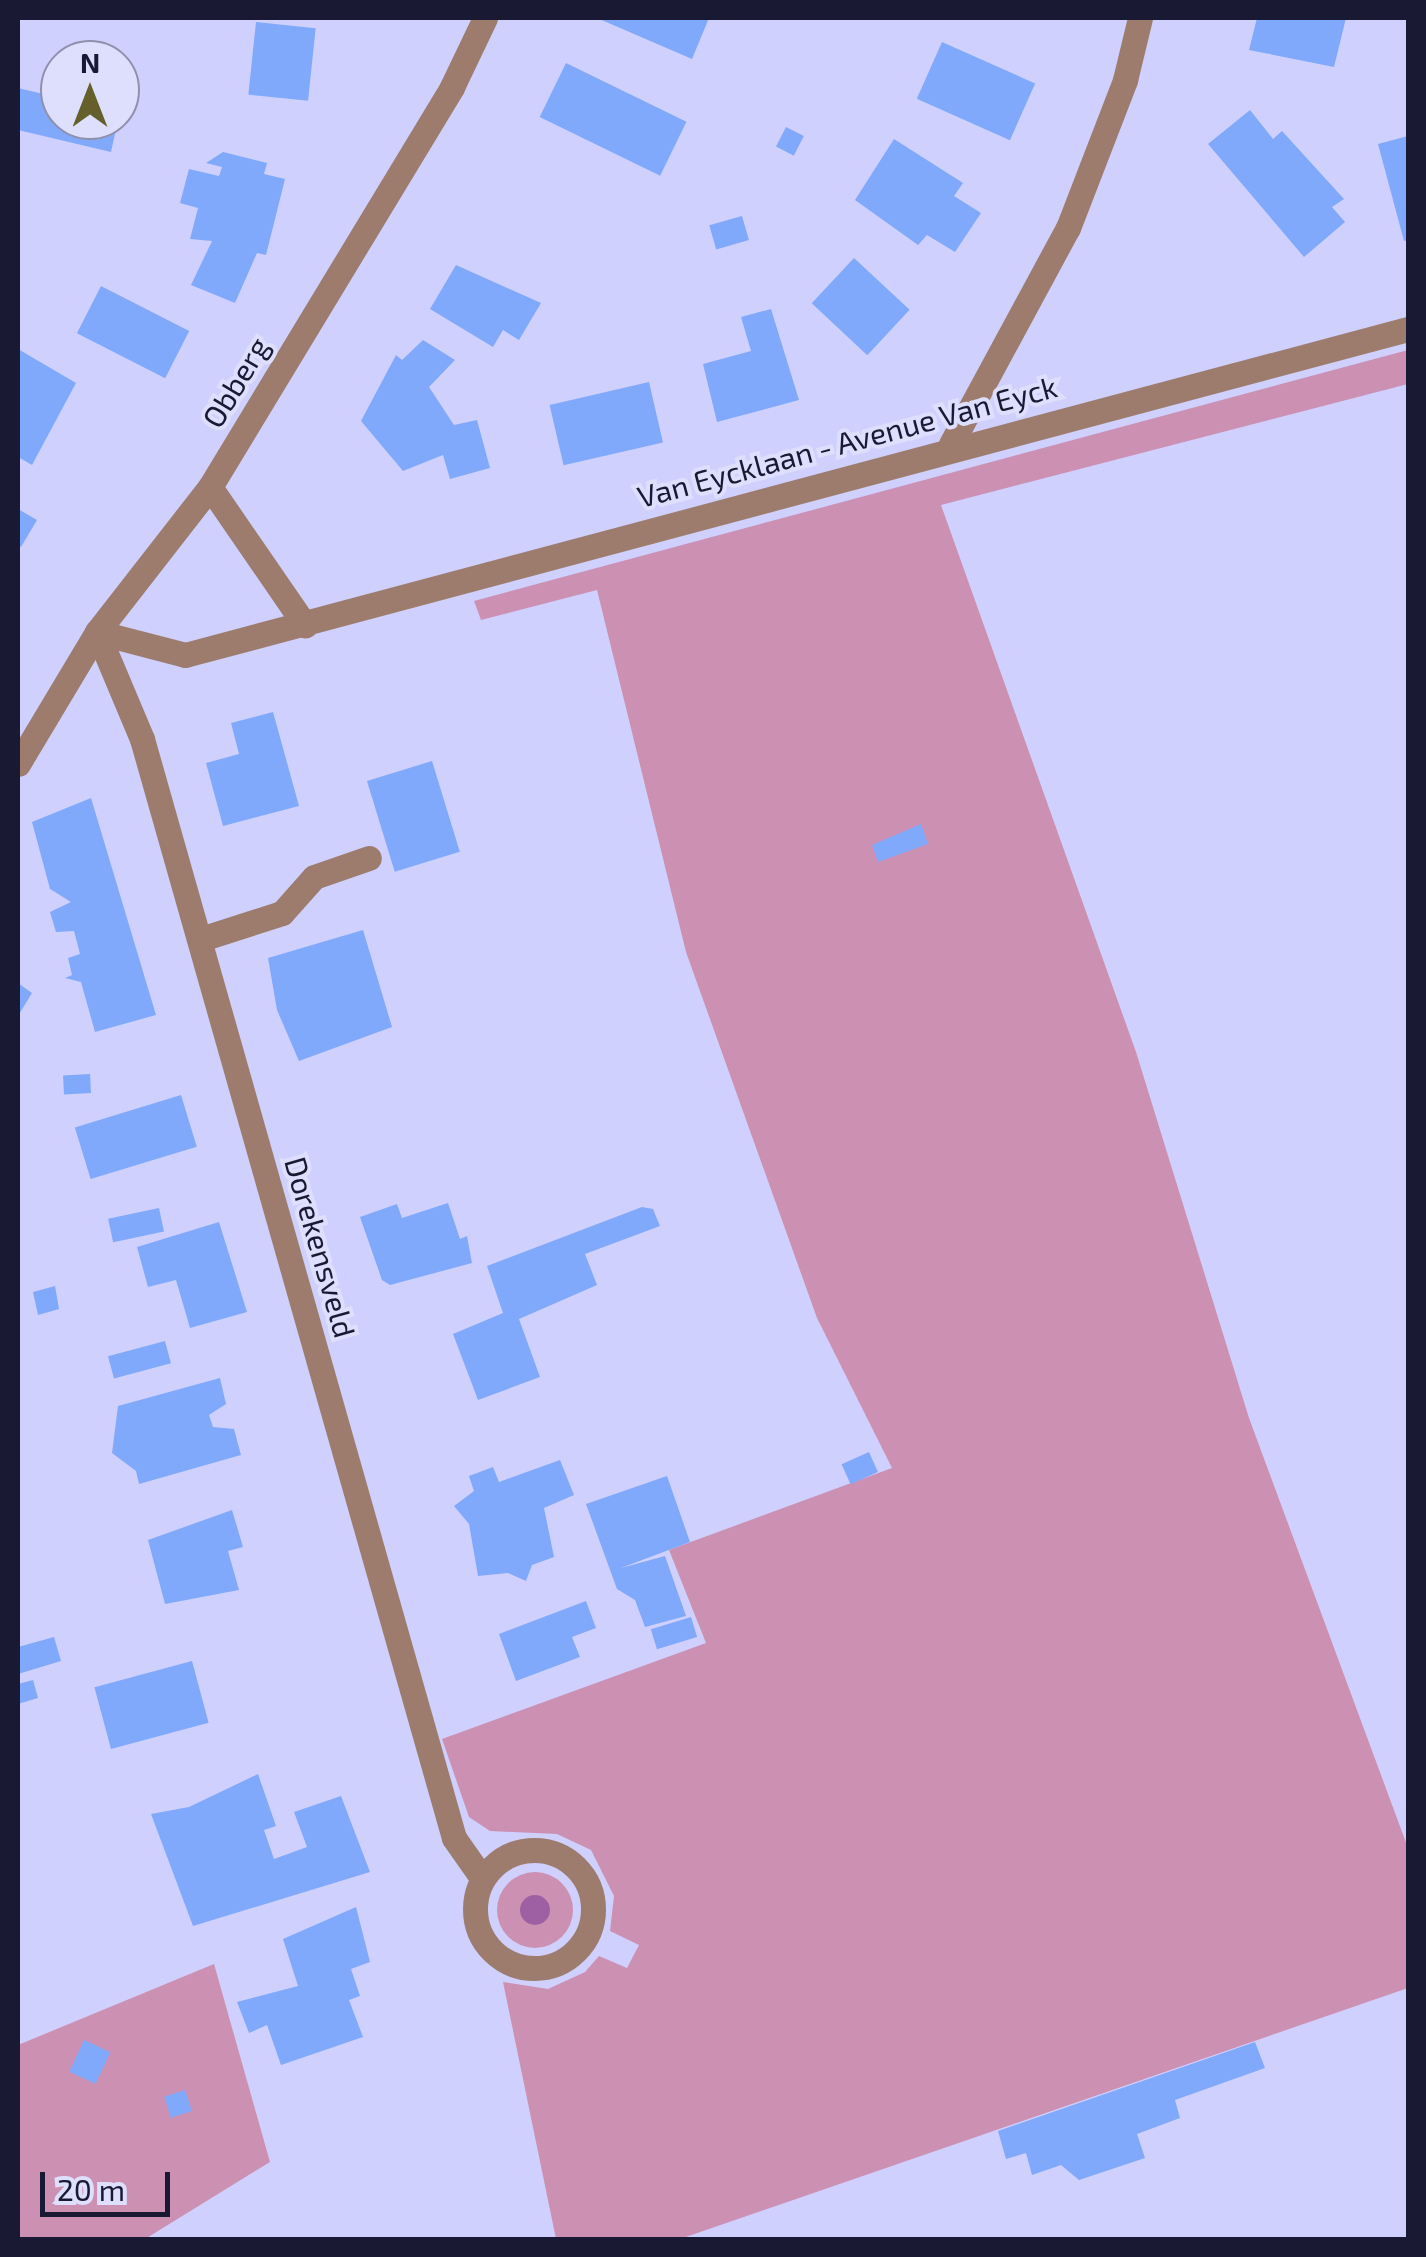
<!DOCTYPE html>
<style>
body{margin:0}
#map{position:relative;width:1426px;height:2257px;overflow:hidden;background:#cfd0fd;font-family:"Exo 2",sans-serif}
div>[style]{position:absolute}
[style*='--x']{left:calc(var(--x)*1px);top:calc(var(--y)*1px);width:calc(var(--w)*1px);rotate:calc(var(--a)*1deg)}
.green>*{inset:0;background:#cc90b3}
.round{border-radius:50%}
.building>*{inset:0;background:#80a9fb;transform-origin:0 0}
.minor>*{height:25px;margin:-12.5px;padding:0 12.5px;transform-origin:12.5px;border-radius:12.5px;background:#9d7c6e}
.minor>.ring{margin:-12.5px;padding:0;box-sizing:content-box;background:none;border:25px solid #9d7c6e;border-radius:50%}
.trees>*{width:30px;height:30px;margin:-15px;border-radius:50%;background:#9e60a2}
span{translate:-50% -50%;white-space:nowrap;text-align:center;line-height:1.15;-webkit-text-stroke:8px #dedffd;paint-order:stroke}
.street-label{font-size:30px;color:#1a1934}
.frame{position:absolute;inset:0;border:20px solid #1a1934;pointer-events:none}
.north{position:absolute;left:40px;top:40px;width:100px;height:100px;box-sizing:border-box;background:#dedffd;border:2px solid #9090ad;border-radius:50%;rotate:0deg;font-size:28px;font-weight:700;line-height:40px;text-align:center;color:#1a1934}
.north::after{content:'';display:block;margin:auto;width:35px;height:45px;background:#645f2b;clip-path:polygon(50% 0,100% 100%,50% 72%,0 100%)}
.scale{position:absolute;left:40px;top:2172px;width:130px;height:45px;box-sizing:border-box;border:5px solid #1a1934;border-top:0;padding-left:12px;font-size:30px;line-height:35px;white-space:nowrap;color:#1a1934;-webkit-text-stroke:8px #dedffd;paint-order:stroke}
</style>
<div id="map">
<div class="green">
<i style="clip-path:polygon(1408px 350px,1408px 384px,941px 505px,1136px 1052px,1249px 1418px,1408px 1848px,1408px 1988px,680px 2239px,556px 2239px,503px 1982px,548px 1989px,585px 1972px,599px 1956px,627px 1968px,639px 1945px,610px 1931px,614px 1896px,591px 1850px,557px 1834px,490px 1831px,469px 1817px,442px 1739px,706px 1643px,669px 1550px,892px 1468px,817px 1318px,686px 952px,597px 590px,481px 620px,474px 601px)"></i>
<i class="round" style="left:497px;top:1872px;width:76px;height:76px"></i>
<i style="clip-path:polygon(214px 1964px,270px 2162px,145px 2239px,18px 2240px,18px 2045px)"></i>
</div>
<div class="building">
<i style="clip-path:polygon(597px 18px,709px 18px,692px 59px)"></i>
<i style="clip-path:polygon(1257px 18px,1346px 18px,1334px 67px,1249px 50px)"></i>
<i style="left:256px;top:22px;width:60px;height:73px;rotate:6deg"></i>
<i style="left:942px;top:42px;width:102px;height:62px;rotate:24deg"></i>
<i style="left:566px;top:63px;width:134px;height:60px;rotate:26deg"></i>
<i style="clip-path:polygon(18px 88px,60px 98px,60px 120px,118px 120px,111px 152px,18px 130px)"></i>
<i style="clip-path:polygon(1250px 110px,1273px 139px,1282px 131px,1344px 199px,1332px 207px,1345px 222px,1304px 257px,1208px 144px)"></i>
<i style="left:786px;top:127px;width:20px;height:22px;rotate:27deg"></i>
<i style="clip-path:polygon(1408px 136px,1408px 240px,1404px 241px,1378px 144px)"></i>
<i style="clip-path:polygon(894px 139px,963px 183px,954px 196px,981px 213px,955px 252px,927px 235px,918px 245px,855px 200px)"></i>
<i style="clip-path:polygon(223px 152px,267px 163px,264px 174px,285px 179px,266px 255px,257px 253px,235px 303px,191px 285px,212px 241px,190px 239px,198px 208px,180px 203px,189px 169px,219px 176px,222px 167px,206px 163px)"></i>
<i style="left:742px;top:216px;width:25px;height:34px;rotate:74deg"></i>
<i style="left:854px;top:258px;width:76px;height:62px;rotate:43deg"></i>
<i style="clip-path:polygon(456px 265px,541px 303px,519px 340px,503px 330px,493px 347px,430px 309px)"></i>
<i style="left:101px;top:286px;width:99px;height:53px;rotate:27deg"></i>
<i style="clip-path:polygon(771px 309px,799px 400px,717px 422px,703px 364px,751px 351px,741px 317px)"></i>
<i style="clip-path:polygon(423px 340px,455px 360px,429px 387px,454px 425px,477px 420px,490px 468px,450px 479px,443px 455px,403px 471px,361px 421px,396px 355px,402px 360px)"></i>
<i style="clip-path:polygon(18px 349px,76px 383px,32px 465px,18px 457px)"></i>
<i style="left:649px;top:382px;width:62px;height:102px;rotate:77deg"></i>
<i style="clip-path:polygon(18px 509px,37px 520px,21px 547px,18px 545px)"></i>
<i style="clip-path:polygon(273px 712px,299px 806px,223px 826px,206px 763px,239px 754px,231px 723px)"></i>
<i style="left:432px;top:761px;width:95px;height:68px;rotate:73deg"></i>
<i style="clip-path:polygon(91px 798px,156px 1015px,95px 1032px,81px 982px,65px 978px,72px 975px,68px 958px,80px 954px,74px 931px,56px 932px,50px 912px,71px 902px,50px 889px,32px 822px)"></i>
<i style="clip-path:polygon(921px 824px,928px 844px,878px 862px,872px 845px)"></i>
<i style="clip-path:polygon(363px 930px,392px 1027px,299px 1061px,277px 1010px,268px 958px)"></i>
<i style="clip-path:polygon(18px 983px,32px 993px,18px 1016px)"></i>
<i style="left:90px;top:1074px;width:19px;height:27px;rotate:87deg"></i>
<i style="left:181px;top:1095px;width:54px;height:111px;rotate:73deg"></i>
<i style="clip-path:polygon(448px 1203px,460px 1239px,467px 1236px,472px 1263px,390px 1285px,382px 1280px,360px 1217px,397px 1204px,402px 1218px)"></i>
<i style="clip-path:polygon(642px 1207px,653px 1209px,660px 1226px,585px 1254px,597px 1285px,519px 1319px,540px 1377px,478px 1400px,453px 1334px,503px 1313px,487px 1266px)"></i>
<i style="left:159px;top:1208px;width:24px;height:52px;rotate:78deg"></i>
<i style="clip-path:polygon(219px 1222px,247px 1312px,190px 1328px,176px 1280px,148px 1287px,137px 1247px)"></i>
<i style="clip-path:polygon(55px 1286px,59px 1309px,38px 1315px,33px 1292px)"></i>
<i style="left:165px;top:1341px;width:23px;height:59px;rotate:75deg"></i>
<i style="clip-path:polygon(220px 1378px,226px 1404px,209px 1415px,213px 1427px,234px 1429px,241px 1455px,139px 1484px,136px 1471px,112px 1453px,118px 1406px)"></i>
<i style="left:869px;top:1452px;width:22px;height:30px;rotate:66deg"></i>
<i style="clip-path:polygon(560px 1460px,574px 1495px,544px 1508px,554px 1557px,532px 1565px,526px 1581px,508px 1573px,478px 1576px,469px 1524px,454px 1506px,474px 1491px,469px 1476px,493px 1467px,499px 1482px)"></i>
<i style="clip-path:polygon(667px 1476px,690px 1542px,621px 1568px,665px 1556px,686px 1616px,645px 1627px,635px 1600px,617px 1589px,586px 1504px)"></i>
<i style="clip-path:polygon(232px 1510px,243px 1547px,228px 1551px,239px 1590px,165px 1604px,148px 1540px)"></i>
<i style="clip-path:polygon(586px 1601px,596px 1628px,572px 1637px,580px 1657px,516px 1681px,499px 1634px)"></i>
<i style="left:691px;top:1617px;width:21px;height:42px;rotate:73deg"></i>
<i style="clip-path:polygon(54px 1637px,61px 1661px,18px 1674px,18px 1647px)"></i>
<i style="left:192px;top:1661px;width:64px;height:101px;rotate:75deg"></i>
<i style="clip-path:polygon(33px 1680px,38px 1698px,18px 1704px,18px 1684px)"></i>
<i style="clip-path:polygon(258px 1774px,276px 1826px,264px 1830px,274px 1859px,307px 1847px,294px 1812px,341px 1796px,370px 1872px,193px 1926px,151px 1814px,189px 1807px)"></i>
<i style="clip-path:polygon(356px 1907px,370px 1962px,351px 1969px,360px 1996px,349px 2000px,363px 2037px,281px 2065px,267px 2025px,249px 2033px,237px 2002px,298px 1986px,283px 1939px)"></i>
<i style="left:84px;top:2040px;width:29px;height:35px;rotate:25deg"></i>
<i style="clip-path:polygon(1255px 2042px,1265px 2068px,1175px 2100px,1180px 2118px,1137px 2134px,1145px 2158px,1079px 2180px,1061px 2165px,1032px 2175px,1026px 2153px,1006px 2159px,998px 2131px)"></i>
<i style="left:185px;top:2090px;width:22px;height:22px;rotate:72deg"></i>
</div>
<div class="minor">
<i style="--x:951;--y:444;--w:246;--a:-61.6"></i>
<i style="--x:1068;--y:228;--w:159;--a:-68.9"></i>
<i style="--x:1125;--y:80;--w:64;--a:-76.4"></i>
<i style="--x:210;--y:487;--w:168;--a:55.5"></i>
<i style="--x:97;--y:632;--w:91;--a:14.6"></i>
<i style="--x:185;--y:655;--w:1266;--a:-14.93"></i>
<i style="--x:97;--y:632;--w:116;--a:67.2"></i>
<i style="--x:142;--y:739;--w:1142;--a:74.15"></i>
<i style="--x:454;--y:1838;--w:49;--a:55"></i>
<i style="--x:18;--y:764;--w:154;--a:-59.1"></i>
<i style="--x:97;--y:632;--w:184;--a:-52.1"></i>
<i style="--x:210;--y:487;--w:468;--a:-58.8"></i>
<i style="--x:452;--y:87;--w:76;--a:-64.4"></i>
<i style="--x:201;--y:939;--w:85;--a:-17.8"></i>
<i style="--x:282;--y:913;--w:48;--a:-48.4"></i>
<i style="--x:314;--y:877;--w:58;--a:-19.1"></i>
<i class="ring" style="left:475px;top:1850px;width:93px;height:93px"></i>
</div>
<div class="trees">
<i style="left:535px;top:1910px"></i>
</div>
<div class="street-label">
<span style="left:235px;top:382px;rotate:-59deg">Obberg</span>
<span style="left:847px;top:441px;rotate:-15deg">Van Eycklaan - Avenue Van Eyck</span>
<span style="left:321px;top:1247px;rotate:74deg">Dorekensveld</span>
</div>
<div class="frame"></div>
<div class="north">N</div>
<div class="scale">20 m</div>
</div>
